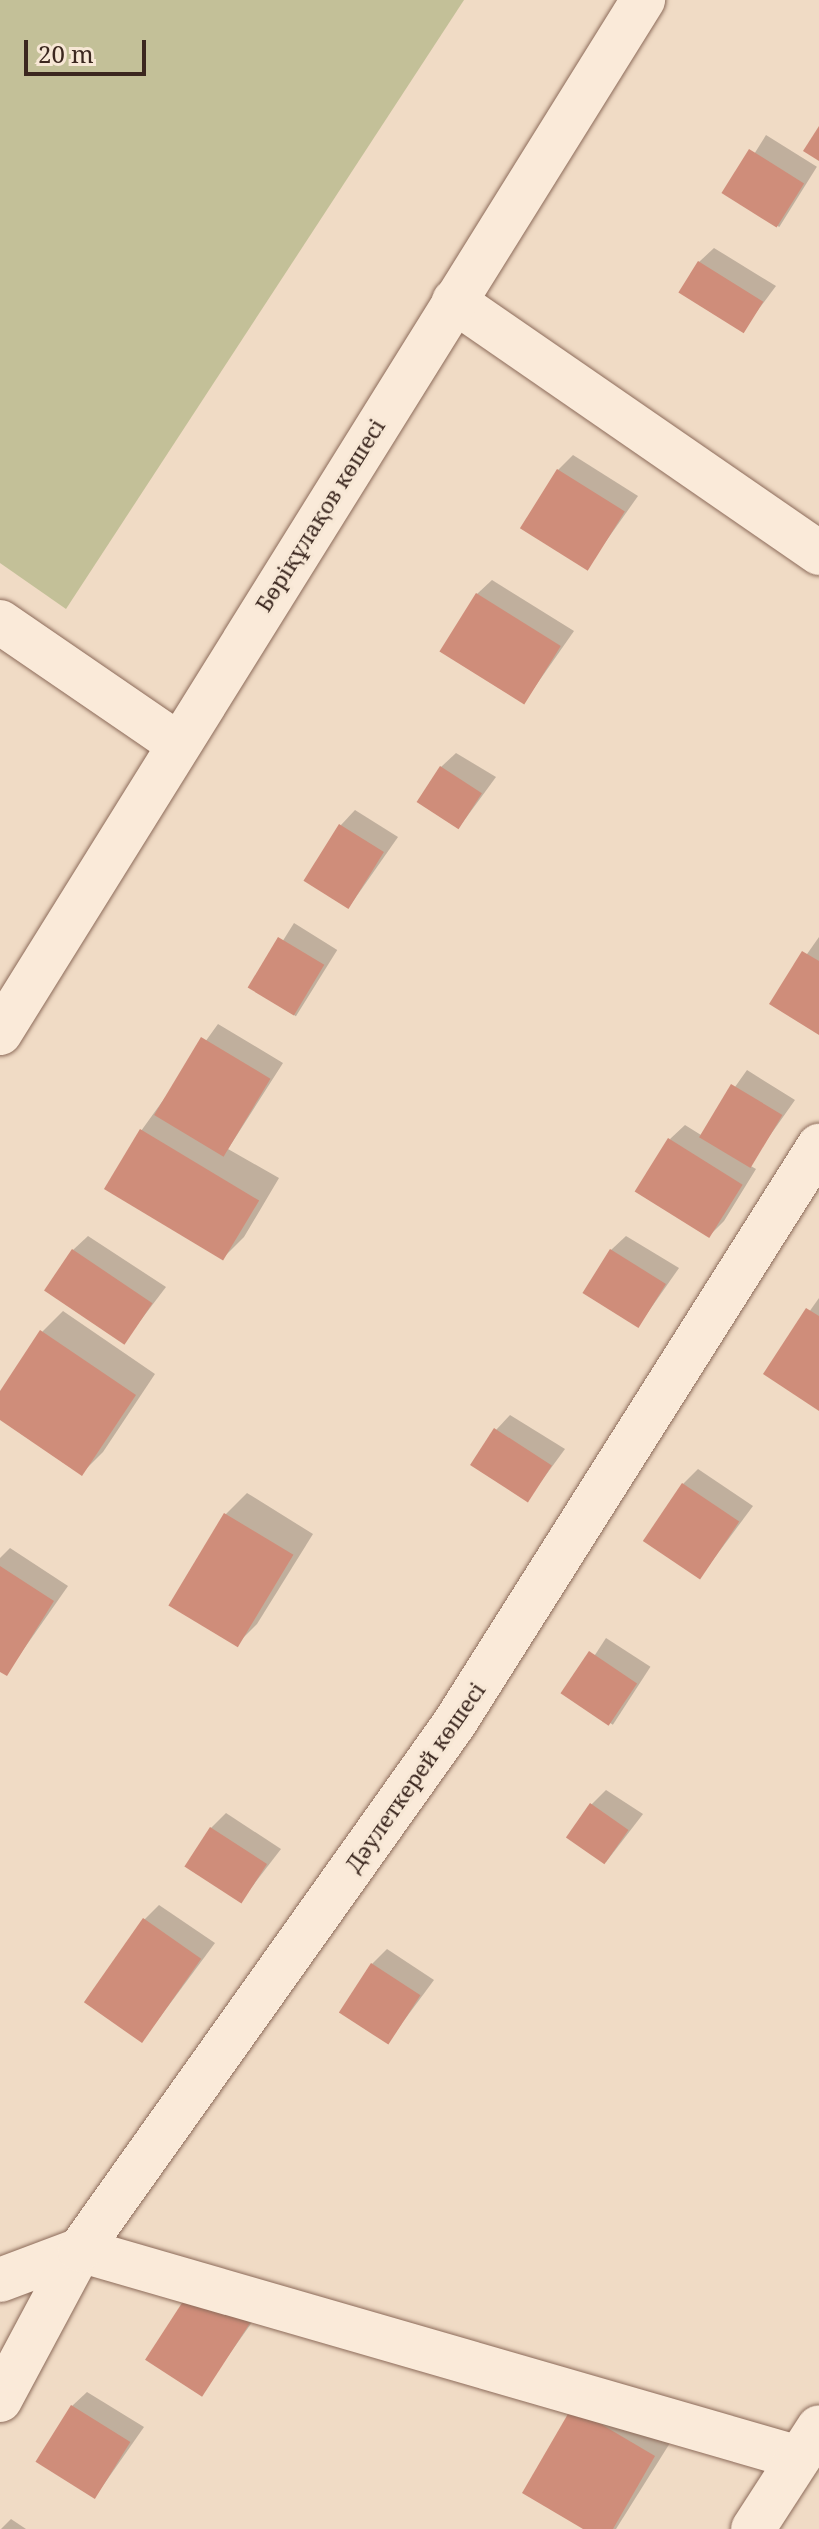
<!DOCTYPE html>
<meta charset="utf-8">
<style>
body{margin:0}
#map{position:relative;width:819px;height:2529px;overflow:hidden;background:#f0dbc5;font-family:"Noto Serif",serif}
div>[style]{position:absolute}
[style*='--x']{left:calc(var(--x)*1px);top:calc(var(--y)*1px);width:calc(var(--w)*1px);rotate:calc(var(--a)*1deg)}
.cemetery>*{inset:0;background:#c3c098}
.shadow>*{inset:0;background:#0003;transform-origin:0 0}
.building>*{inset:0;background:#cf8d7a;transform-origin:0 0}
.roads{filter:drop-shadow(0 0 2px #8c6b5a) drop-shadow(0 0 2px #8c6b5a)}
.street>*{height:44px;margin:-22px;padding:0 22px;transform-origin:22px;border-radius:22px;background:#faead9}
.secondary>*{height:44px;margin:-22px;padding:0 22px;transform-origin:22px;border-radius:22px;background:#faead9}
span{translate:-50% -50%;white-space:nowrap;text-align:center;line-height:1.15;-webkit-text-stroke:6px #f7e7d5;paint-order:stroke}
.street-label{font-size:22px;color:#3b271f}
.scale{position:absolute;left:24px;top:40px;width:122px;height:36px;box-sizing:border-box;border:4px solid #3b271f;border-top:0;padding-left:10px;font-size:24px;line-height:28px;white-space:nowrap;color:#3b271f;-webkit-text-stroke:6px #f7e7d5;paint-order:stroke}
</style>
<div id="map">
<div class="cemetery">
<i style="clip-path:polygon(0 0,464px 0,66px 609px,0 563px)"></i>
</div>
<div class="shadow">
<i style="left:766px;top:135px;width:60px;height:71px;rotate:32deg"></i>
<i style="clip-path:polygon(714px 248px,776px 286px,743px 330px,699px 262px)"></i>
<i style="clip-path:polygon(573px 455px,638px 496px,587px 568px,558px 470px)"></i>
<i style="clip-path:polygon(492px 580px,574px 631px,525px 701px,477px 594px)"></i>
<i style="clip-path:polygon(456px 753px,496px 777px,460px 826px,441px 767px)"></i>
<i style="clip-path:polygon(355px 810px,398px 837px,349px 907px,341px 825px)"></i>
<i style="left:294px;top:923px;width:51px;height:78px;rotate:32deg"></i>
<i style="clip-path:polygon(819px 937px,819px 1033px,772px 1004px)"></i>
<i style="clip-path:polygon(218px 1024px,283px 1063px,228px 1149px,279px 1178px,244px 1237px,223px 1258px,141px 1131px)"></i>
<i style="clip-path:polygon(747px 1070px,795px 1100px,749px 1165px,756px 1169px,724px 1221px,709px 1236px,670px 1139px,685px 1125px,701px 1135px)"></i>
<i style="clip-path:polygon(88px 1236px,166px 1287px,124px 1342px,73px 1250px)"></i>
<i style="clip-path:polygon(626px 1236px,679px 1268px,639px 1325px,611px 1250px)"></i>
<i style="clip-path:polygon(819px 1298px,819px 1409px,765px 1374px)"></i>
<i style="clip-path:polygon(63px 1311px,155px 1374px,103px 1452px,82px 1473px,0 1417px,0 1394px,42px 1332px)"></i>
<i style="clip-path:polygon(510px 1415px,565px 1449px,529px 1498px,496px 1430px)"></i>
<i style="clip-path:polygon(698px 1469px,753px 1506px,701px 1576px,683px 1484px)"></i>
<i style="clip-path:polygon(247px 1493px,313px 1534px,257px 1624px,236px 1645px,170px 1604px,226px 1514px)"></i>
<i style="clip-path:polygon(10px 1548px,68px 1586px,7px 1673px,0 1669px,0 1558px)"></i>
<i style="left:606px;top:1638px;width:53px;height:69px;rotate:33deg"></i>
<i style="clip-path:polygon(606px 1790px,643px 1814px,606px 1862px,591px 1805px)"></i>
<i style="clip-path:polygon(226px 1813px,281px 1849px,241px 1901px,211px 1828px)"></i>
<i style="clip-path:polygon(159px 1905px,215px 1943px,143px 2040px,144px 1920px)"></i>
<i style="clip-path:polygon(387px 1949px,434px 1980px,388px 2042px,372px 1964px)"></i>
<i style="clip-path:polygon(263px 2307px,201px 2394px,147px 2359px)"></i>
<i style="clip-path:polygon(595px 2388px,675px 2435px,616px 2529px,587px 2529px)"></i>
<i style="clip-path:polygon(87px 2392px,144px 2427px,95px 2497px,72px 2406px)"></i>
<i style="clip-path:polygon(11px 2519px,26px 2529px,1px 2529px)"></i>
</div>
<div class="building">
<i style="clip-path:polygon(819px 126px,819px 161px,803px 151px)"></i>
<i style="left:749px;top:149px;width:65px;height:52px;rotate:32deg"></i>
<i style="left:698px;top:261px;width:77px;height:37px;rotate:32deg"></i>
<i style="left:557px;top:469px;width:80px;height:70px;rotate:32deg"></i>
<i style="left:476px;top:593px;width:100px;height:69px;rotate:32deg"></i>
<i style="left:440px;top:766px;width:50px;height:43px;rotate:33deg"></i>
<i style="left:339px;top:824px;width:53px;height:67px;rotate:32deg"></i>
<i style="left:278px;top:937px;width:54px;height:59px;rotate:31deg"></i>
<i style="clip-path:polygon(802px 951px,819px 961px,819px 1035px,769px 1004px)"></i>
<i style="left:201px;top:1037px;width:81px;height:91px;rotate:31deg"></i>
<i style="left:731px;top:1084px;width:60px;height:62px;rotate:31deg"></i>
<i style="left:140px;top:1129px;width:139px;height:70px;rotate:31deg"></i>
<i style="left:668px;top:1138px;width:88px;height:63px;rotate:32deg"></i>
<i style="left:72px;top:1249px;width:97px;height:50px;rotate:34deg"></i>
<i style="left:610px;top:1249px;width:66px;height:52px;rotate:32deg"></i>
<i style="clip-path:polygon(806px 1308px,819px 1316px,819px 1411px,763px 1374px)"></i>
<i style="clip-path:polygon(40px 1330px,136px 1395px,82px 1476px,0 1420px,0 1391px)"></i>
<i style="left:494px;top:1428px;width:69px;height:44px;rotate:33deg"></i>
<i style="left:682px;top:1483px;width:69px;height:70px;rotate:34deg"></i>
<i style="left:224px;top:1513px;width:81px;height:108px;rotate:31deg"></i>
<i style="clip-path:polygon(0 1566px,54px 1601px,7px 1676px,0 1672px)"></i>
<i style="left:589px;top:1651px;width:58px;height:51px;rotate:34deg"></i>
<i style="left:590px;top:1803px;width:47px;height:42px;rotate:35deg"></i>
<i style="left:210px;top:1827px;width:68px;height:47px;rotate:33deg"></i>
<i style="left:143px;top:1918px;width:71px;height:103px;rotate:35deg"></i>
<i style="left:371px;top:1963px;width:59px;height:59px;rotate:33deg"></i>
<i style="left:193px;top:2286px;width:68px;height:88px;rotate:33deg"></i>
<i style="left:71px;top:2405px;width:70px;height:67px;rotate:32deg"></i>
<i style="clip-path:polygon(572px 2407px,655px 2456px,613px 2529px,583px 2529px,522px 2493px)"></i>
</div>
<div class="roads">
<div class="street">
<i style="--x:454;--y:301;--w:444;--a:34.6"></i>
<i style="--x:0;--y:622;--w:216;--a:34.4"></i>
<i style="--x:0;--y:2280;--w:85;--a:-20.6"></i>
<i style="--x:80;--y:2250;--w:748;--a:16.13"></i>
<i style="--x:0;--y:2400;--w:170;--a:-61.9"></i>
<i style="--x:80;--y:2250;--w:645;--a:-54.59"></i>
<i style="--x:454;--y:1724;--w:684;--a:-57.73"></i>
<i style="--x:753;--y:2529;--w:121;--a:-57.1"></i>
</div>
<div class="secondary">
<i style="--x:0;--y:1033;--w:1217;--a:-58.1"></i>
</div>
</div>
<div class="street-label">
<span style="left:320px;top:515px;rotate:-58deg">Бөріқұлақов көшесі</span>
<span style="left:415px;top:1777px;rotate:-55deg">Дәулеткерей көшесі</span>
</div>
<div class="scale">20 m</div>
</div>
